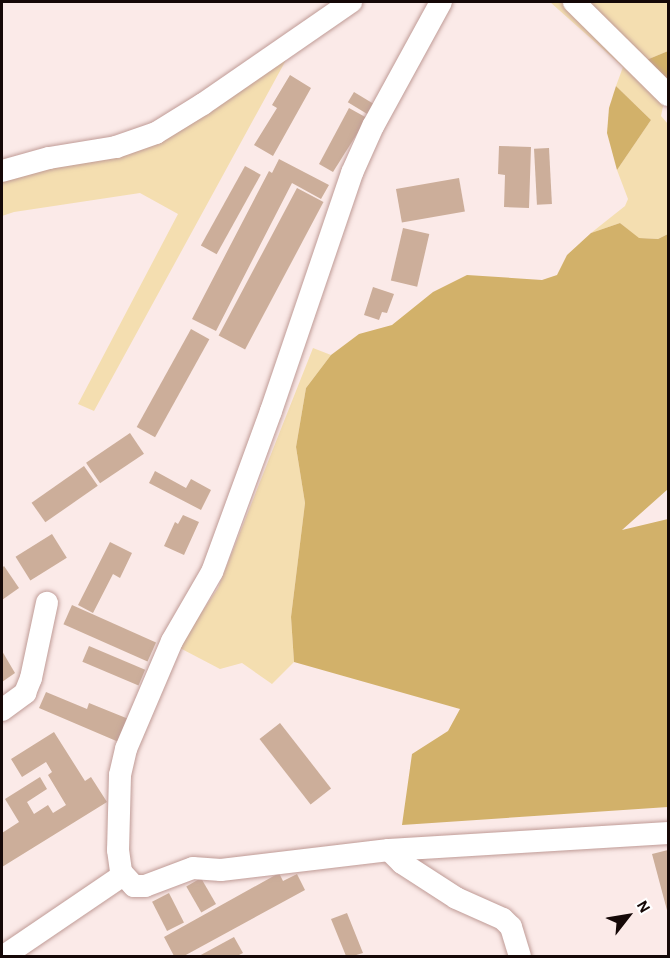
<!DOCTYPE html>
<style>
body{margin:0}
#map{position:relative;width:670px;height:958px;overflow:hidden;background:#fbeae8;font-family:"Alegreya Sans",sans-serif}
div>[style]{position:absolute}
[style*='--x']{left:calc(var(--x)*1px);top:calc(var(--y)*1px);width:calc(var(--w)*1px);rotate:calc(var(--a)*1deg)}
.green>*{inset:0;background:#f4deb0}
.forest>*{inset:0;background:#d2b16a}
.building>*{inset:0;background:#ccae9a;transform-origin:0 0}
.roads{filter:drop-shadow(0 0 2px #bf9b96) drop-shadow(0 0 2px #bf9b96)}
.minor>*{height:22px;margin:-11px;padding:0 11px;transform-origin:11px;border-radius:11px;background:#fff}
span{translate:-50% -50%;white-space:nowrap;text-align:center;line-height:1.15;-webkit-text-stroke:5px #fff;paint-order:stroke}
.frame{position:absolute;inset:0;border:3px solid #150807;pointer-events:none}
.north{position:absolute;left:598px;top:886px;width:60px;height:60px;-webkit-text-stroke:4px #fff;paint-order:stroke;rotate:59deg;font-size:16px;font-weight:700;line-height:24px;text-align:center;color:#150807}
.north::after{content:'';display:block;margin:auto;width:21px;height:27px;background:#150807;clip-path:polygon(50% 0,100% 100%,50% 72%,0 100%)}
</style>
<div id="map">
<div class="green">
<i style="clip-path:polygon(550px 2px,563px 2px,664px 102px,661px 116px,668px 124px,668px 234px,658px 239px,638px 238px,620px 223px,591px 233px,625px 206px,628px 199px,617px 170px,651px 120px,616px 86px,623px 67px)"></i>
<i style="clip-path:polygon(583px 2px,668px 2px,668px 51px,644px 61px)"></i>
<i style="clip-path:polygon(286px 60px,94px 411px,78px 404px,178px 214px,140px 193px,14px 212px,2px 216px,2px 181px,102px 155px)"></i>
<i style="clip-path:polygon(313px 348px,331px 355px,306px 388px,296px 447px,305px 503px,291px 617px,294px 662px,272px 684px,242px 663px,220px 669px,178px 647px,218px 588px)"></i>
</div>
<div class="forest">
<i style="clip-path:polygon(668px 51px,668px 85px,644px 61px)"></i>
<i style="clip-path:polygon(616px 86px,651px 120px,617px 170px,607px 133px,609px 108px)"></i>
<i style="clip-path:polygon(620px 223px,639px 238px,658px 239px,668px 234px,668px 489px,622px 530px,668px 519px,668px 807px,402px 825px,412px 754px,448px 731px,460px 709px,294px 662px,291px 617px,305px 503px,296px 447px,306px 388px,331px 355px,359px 334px,392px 325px,433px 292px,467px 275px,542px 280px,557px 275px,567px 255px,591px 233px)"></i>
</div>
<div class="building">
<i style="clip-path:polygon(290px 75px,311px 88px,273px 156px,254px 145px,277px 108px,272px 105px)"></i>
<i style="left:354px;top:92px;width:26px;height:12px;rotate:31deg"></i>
<i style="clip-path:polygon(349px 108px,367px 118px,333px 172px,319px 164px)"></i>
<i style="clip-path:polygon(499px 146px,531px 147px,529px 208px,504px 207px,505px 175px,498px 174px)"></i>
<i style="left:549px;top:148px;width:56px;height:15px;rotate:87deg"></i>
<i style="clip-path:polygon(279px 159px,329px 185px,321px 199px,292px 183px,216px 331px,192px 319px,269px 171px,272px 173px)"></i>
<i style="left:245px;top:166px;width:18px;height:91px;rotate:29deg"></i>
<i style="left:459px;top:178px;width:34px;height:64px;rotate:80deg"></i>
<i style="left:297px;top:188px;width:30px;height:167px;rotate:28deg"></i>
<i style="left:403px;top:228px;width:27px;height:54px;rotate:13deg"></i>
<i style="clip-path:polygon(373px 287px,394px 294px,387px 313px,382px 312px,379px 320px,364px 315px)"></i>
<i style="left:191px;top:329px;width:21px;height:112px;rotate:29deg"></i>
<i style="left:130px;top:433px;width:25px;height:53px;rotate:56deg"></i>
<i style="left:84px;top:466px;width:24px;height:64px;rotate:55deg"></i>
<i style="clip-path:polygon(155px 471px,186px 488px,191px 479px,211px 490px,201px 510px,149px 483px)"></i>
<i style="clip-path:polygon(183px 515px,199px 522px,184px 555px,164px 546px,175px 522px,178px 524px)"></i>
<i style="left:52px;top:534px;width:28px;height:43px;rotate:58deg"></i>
<i style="clip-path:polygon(110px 542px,132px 553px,120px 578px,113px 574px,93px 613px,78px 605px)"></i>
<i style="clip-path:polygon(4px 566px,19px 588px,2px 600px,2px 568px)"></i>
<i style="left:72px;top:605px;width:92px;height:21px;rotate:24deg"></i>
<i style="left:89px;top:646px;width:61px;height:17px;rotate:23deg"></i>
<i style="clip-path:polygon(2px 651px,15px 673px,2px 682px)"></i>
<i style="clip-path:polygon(46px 692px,87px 709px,89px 703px,131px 720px,121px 743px,39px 708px)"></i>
<i style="left:280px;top:723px;width:83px;height:26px;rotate:52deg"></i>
<i style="clip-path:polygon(54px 732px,85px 781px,91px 777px,107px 802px,2px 867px,2px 833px,19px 822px,5px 799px,40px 777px,47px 789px,27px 802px,34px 814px,48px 805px,53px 813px,66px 805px,48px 775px,52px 772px,46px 762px,22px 777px,11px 759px)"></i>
<i style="clip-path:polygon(668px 850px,668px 914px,652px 854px)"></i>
<i style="clip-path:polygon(279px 873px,283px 881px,297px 874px,305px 890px,184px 956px,174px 956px,164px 937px)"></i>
<i style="left:201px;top:878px;width:30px;height:17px;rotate:60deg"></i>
<i style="left:169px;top:893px;width:33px;height:19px;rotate:63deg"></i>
<i style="clip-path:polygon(347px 913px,363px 953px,353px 956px,346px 956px,331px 919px)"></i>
<i style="clip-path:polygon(234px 937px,243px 953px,237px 956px,199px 956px)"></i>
</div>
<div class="roads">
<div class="minor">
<i style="--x:441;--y:2;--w:141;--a:118.7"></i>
<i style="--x:373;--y:126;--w:51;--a:114.1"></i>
<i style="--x:352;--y:173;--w:251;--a:108.8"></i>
<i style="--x:271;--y:411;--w:171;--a:110.1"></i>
<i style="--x:212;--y:572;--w:80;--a:120.1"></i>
<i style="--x:172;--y:641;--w:117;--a:113.1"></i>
<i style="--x:126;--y:749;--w:27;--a:103"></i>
<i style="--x:120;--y:775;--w:75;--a:91.5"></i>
<i style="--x:118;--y:850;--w:22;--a:82"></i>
<i style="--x:121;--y:872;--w:19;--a:47"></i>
<i style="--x:134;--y:886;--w:11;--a:0"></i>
<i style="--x:145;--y:886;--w:51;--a:-20.6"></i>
<i style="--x:193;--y:868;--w:28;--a:4"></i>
<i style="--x:221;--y:870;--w:169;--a:-6.8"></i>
<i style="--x:389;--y:850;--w:280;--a:-3.5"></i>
<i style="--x:574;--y:2;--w:132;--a:44.7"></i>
<i style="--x:2;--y:171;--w:49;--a:-15.5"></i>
<i style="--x:49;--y:158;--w:68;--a:-9.3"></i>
<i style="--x:116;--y:147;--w:42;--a:-19.3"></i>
<i style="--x:156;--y:133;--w:55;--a:-31.7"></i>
<i style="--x:203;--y:104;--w:180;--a:-34.6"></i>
<i style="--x:2;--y:710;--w:29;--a:-36"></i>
<i style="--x:25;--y:693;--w:16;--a:-68"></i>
<i style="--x:31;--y:678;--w:77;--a:-78"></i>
<i style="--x:389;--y:850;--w:18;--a:45"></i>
<i style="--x:402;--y:863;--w:64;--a:32.9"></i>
<i style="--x:456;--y:898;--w:51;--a:24.1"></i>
<i style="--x:503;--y:919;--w:11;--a:45"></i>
<i style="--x:511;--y:927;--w:30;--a:73"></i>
<i style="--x:4;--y:956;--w:144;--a:-34.2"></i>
</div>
</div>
<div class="frame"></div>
<div class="north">N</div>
</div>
